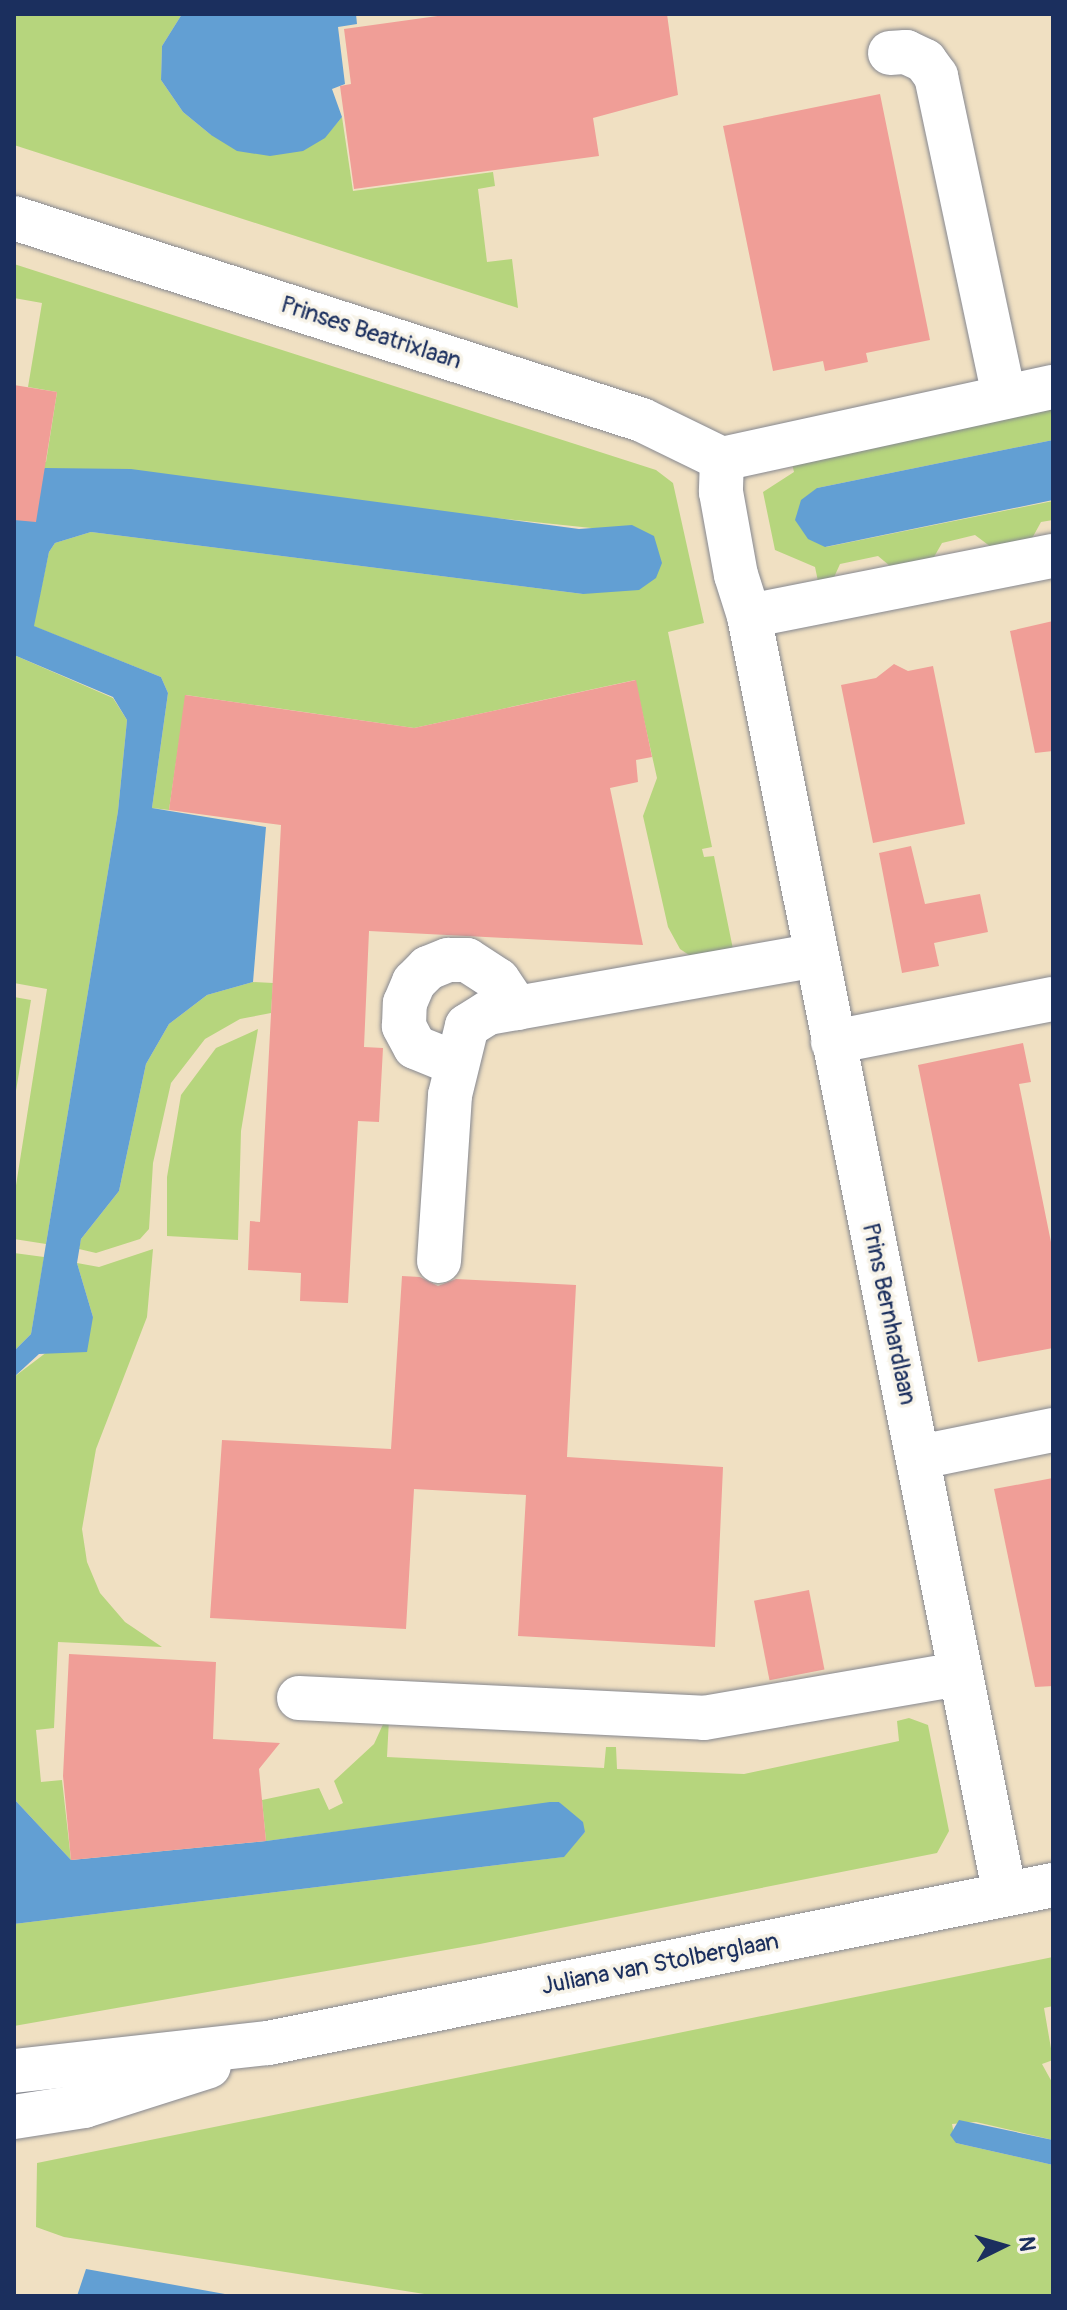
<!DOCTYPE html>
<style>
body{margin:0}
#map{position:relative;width:1067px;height:2310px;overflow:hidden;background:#f0e0c2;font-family:Pangolin,sans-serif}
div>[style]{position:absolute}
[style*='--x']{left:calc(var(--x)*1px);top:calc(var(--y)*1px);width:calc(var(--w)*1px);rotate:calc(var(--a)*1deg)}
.green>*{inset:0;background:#b6d57d}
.water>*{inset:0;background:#629fd3}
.building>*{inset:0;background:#f09e97;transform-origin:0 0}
.roads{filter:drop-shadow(0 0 2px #868890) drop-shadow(0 0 2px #868890)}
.minor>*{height:44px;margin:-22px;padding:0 22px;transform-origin:22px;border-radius:22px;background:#fff}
.major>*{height:44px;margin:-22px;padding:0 22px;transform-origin:22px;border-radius:22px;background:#fff}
span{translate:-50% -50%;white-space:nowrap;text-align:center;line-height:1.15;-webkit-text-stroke:7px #f7f3e8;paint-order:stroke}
.street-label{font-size:24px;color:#1b2f5e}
.frame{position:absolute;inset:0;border:16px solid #1b2f5e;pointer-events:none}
.north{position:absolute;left:963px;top:2206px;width:80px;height:80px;-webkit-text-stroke:6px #f7f3e8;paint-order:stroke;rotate:85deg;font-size:22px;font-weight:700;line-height:32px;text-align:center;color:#1b2f5e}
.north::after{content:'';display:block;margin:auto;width:28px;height:36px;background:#1b2f5e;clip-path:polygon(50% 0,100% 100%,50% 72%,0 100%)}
</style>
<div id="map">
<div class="green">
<i style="clip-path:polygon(14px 14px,182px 14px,162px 46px,161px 80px,183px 112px,211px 135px,325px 137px,342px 117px,353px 191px,493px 172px,495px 186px,478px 189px,487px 262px,512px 259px,518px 308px,14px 145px)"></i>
<i style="clip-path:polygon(14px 264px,656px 470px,673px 483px,704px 623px,668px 632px,712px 847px,702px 849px,704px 857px,714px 856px,733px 949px,692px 957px,680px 949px,668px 927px,643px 816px,657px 778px,635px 680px,414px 728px,186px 695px,169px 810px,152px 808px,168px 693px,161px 677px,33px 626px,49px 552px,55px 543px,91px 532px,583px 594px,601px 529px,54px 472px,14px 458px,46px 462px,57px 392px,28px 387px,42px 303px,14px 298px)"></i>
<i style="clip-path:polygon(1053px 400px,1053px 440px,817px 488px,826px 547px,1053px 501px,1053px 520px,1041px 522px,1030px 542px,995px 550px,975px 535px,942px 543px,930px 564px,896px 571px,878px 556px,840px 564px,831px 584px,819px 586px,815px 567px,775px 550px,763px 492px,794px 472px,790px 455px)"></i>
<i style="clip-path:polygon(14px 655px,113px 698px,127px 720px,118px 811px,46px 1244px,14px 1239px,14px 1198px,47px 989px,14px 983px)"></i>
<i style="clip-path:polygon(253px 982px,273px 983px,271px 1013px,240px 1019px,205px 1039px,171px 1083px,153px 1163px,149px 1229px,140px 1239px,96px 1253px,79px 1249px,81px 1239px,119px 1191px,146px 1064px,169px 1024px,207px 995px)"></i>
<i style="clip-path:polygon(14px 997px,31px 1000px,14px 1103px)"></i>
<i style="clip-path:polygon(258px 1029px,241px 1131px,238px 1240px,167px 1236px,167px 1177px,181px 1095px,216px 1048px)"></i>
<i style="clip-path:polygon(153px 1249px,147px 1317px,96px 1449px,82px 1529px,87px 1562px,100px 1593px,125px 1622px,162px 1647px,58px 1642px,54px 1728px,36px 1730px,41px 1782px,62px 1780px,71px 1860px,14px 1799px,14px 1377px,93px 1317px,77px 1263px,99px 1267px)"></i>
<i style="clip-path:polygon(14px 1253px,44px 1257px,31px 1334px,14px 1351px)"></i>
<i style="clip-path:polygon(909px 1718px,928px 1725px,949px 1831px,937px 1853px,480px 1944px,14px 2026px,14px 1924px,563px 1857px,585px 1832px,559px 1802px,266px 1841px,262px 1800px,319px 1788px,329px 1810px,343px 1803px,334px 1781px,374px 1744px,385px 1720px,389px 1719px,387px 1757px,604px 1768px,606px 1747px,616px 1747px,617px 1769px,744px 1774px,899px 1741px,897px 1721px)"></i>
<i style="clip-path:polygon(1053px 1957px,1053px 2006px,1044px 2008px,1053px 2060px,1042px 2064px,1053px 2084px,1053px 2140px,976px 2122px,952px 2124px,956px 2143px,1053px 2165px,1053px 2296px,437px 2296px,64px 2237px,36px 2227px,37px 2163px)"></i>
</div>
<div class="water">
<i style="clip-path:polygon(182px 14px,356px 14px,357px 24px,338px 27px,345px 84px,332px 89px,342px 117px,325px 138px,303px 151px,270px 156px,237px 151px,211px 135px,183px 112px,161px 80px,162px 46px)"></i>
<i style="clip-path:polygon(1053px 440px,1053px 500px,825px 547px,808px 539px,795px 520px,801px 500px,817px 488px)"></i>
<i style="clip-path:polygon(45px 468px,131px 469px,579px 529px,632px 525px,654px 536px,662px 563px,656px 578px,639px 590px,583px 594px,91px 532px,55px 543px,49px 552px,34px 626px,161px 677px,168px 693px,152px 808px,266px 827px,253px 982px,207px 995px,169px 1024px,146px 1064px,119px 1191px,81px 1239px,77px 1263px,93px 1317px,87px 1352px,39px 1354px,14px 1377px,14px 1351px,31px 1334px,118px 811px,127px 720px,113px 697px,14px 655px,14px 502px,32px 474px)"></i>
<i style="clip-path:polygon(14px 1799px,71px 1860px,266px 1841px,550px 1802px,559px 1802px,583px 1822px,585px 1832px,564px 1857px,14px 1924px)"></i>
<i style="clip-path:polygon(959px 2120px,1053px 2140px,1053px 2165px,956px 2143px,950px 2135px)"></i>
<i style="clip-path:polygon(86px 2269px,236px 2296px,77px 2296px)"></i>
</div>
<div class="building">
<i style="clip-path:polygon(452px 14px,667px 14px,678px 95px,593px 118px,599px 156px,354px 189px,340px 86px,351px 84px,344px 29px)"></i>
<i style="clip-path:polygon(880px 94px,930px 340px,866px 353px,868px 362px,825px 371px,823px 361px,773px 371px,723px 126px)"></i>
<i style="clip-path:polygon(14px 385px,57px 392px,36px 522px,14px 520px)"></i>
<i style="clip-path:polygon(1053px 621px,1053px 751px,1035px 753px,1010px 631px)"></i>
<i style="clip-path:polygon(894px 664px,908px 671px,933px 666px,965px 824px,873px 843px,841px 685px,876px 678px)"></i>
<i style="clip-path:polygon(636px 680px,652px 757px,636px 760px,638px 782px,610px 788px,643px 945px,369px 931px,364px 1047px,383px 1048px,379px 1122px,358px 1121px,348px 1303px,300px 1301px,301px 1273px,248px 1270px,250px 1221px,260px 1222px,281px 825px,169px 810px,185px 695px,414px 728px)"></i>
<i style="clip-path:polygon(911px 846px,925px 904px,980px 894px,988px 932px,934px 943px,939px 966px,902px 973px,879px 853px)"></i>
<i style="clip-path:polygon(1023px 1043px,1031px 1082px,1019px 1084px,1053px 1252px,1053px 1348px,978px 1362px,918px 1065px)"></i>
<i style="clip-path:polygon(402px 1276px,420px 1277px,438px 1286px,456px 1279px,576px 1285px,567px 1457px,723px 1467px,715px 1647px,518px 1636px,526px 1495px,414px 1489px,406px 1629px,210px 1618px,222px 1440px,391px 1449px)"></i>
<i style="clip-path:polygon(1053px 1478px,1053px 1686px,1035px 1687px,994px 1489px)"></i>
<i style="left:809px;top:1590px;width:81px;height:56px;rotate:79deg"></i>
<i style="clip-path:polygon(69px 1654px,216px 1662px,213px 1739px,280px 1743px,259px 1769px,266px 1841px,71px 1860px,63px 1776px)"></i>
</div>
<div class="roads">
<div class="minor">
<i style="--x:890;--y:53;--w:16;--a:-4"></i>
<i style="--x:906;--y:52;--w:21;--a:25"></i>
<i style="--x:925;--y:61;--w:19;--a:54"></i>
<i style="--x:936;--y:76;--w:328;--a:78"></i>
<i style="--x:14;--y:218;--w:660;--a:17.83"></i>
<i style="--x:642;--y:420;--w:89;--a:26"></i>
<i style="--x:722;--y:459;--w:339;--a:-12.3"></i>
<i style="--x:722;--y:459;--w:33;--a:92"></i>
<i style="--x:721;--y:492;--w:84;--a:79.8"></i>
<i style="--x:736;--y:575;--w:43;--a:72.4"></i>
<i style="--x:749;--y:616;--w:1304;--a:78.68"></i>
<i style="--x:749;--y:616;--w:310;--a:-11.2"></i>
<i style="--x:833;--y:1042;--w:224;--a:-11.1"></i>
<i style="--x:457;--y:1064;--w:45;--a:-158"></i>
<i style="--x:415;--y:1047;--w:24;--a:-118"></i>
<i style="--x:404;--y:1026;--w:23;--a:-88"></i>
<i style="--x:405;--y:1003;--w:23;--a:-67"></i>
<i style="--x:414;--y:982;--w:20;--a:-45"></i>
<i style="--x:428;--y:968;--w:22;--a:-22"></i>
<i style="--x:448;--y:960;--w:19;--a:0"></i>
<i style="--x:467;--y:960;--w:37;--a:33"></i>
<i style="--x:498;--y:980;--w:34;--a:56"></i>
<i style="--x:439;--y:1261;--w:166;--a:-86.2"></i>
<i style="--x:450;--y:1095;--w:71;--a:-76.2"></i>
<i style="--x:467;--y:1026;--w:25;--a:-32"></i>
<i style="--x:488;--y:1013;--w:333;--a:-10"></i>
<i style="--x:920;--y:1457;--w:136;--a:-11.5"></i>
<i style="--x:299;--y:1698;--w:405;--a:2.8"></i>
<i style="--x:704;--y:1718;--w:260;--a:-9.8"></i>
</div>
<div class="major">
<i style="--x:14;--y:2071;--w:256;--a:-6.3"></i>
<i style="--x:268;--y:2043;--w:801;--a:-11.38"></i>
<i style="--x:14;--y:2117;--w:71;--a:-8.9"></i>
<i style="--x:84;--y:2106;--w:131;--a:-17.7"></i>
</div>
</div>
<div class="street-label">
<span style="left:371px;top:333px;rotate:18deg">Prinses Beatrixlaan</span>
<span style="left:889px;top:1314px;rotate:78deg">Prins Bernhardlaan</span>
<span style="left:660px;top:1964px;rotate:-11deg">Juliana van Stolberglaan</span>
</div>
<div class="frame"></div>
<div class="north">N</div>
</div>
